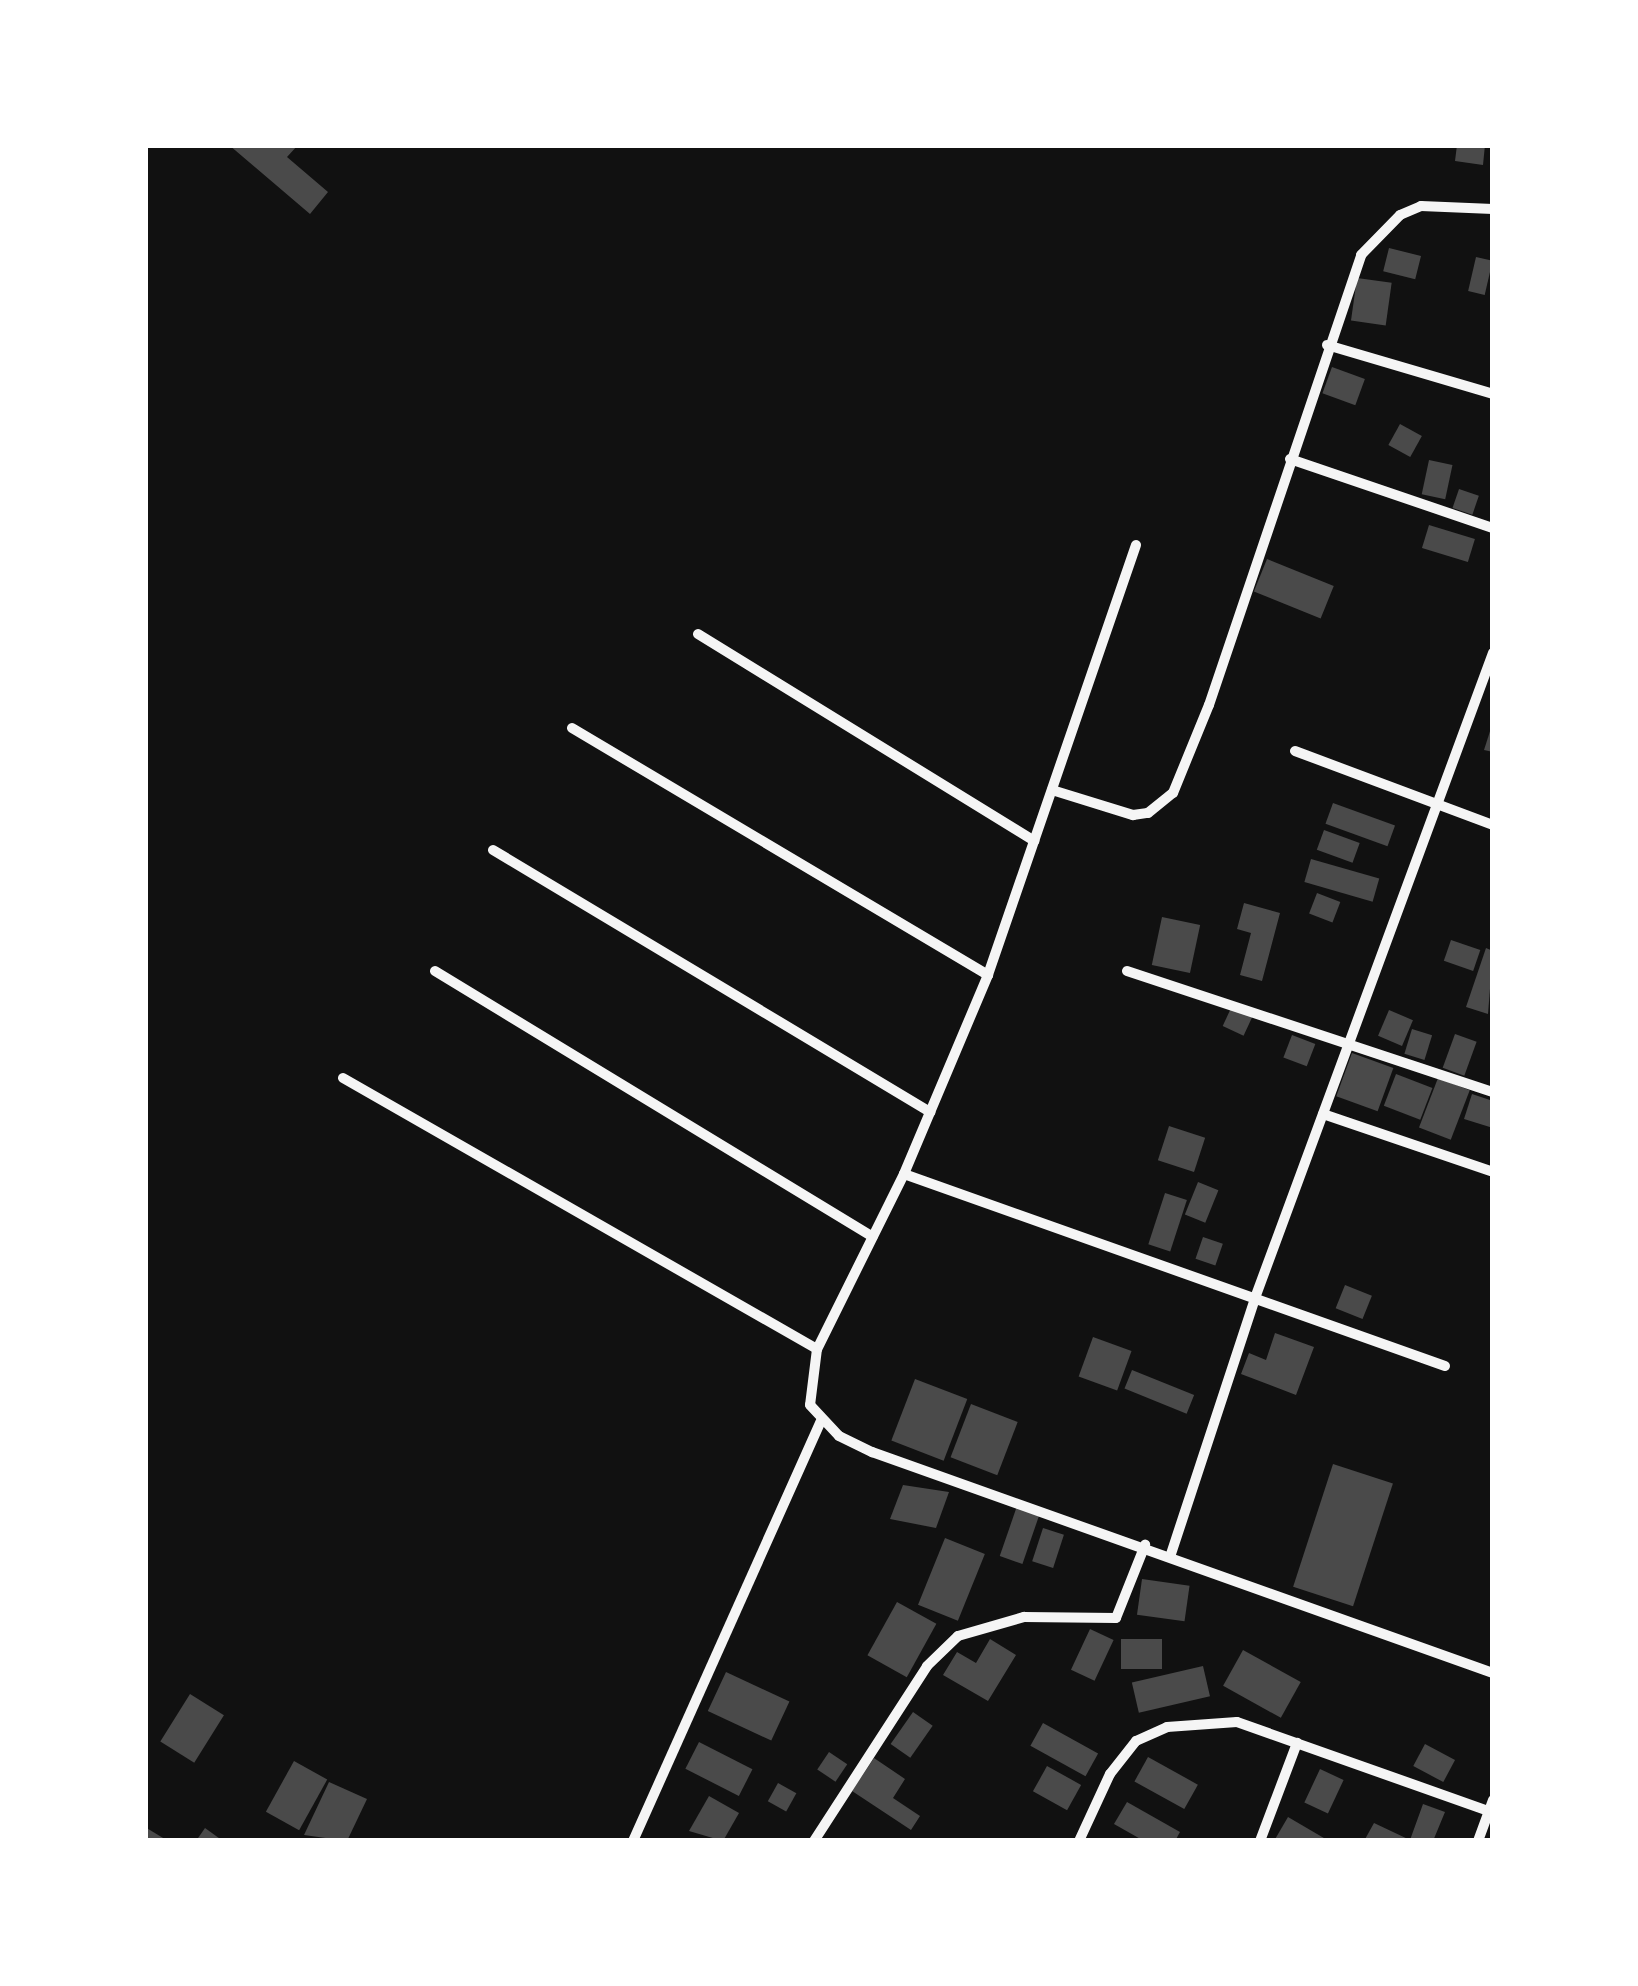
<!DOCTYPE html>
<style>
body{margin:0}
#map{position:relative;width:1638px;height:1986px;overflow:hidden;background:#111;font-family:"Titillium Web",sans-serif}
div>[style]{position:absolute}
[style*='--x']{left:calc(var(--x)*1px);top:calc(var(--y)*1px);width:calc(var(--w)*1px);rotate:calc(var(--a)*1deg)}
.building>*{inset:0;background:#4a4a4a;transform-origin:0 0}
.minor>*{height:10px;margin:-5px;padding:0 5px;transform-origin:5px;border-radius:5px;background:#f5f5f5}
span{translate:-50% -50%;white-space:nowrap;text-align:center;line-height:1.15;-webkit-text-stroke:8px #fff;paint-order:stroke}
.frame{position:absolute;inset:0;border:148px solid #fff;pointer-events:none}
</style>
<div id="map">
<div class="building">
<i style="clip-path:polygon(229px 145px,298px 145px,287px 157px,328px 192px,310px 214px)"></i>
<i style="clip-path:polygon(1457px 145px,1485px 145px,1483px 165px,1455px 161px)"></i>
<i style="left:1389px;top:248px;width:33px;height:24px;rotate:14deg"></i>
<i style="left:1476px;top:257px;width:17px;height:35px;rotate:13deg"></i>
<i style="left:1357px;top:278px;width:35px;height:43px;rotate:8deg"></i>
<i style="left:1332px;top:367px;width:35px;height:28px;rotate:20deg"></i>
<i style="left:1400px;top:424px;width:25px;height:24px;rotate:29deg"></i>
<i style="left:1429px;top:460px;width:24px;height:35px;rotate:12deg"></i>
<i style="left:1459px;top:489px;width:21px;height:20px;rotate:19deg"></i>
<i style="left:1429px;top:525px;width:48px;height:24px;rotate:17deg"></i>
<i style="left:1267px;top:559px;width:72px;height:35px;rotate:22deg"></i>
<i style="clip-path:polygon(1492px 725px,1493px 725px,1493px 752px,1484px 750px)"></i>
<i style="left:1333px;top:803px;width:66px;height:22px;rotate:20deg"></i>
<i style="left:1324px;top:830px;width:38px;height:21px;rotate:20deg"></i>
<i style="left:1311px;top:859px;width:71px;height:24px;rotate:16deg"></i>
<i style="left:1317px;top:893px;width:25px;height:22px;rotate:21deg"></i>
<i style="clip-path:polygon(1244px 903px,1280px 913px,1262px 981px,1240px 975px,1251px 933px,1237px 929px)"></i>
<i style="left:1162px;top:917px;width:39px;height:49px;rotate:12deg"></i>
<i style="left:1451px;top:940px;width:31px;height:22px;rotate:19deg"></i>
<i style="clip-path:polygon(1486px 948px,1493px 951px,1488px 1014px,1466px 1007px)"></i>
<i style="left:1232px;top:1006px;width:23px;height:22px;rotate:25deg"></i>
<i style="left:1389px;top:1010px;width:26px;height:28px;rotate:23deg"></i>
<i style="left:1412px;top:1029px;width:21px;height:26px;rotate:17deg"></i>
<i style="left:1455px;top:1034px;width:23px;height:36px;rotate:20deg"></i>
<i style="left:1292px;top:1035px;width:25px;height:24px;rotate:21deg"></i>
<i style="left:1352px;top:1053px;width:44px;height:46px;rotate:20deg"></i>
<i style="left:1396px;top:1074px;width:39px;height:34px;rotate:21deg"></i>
<i style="left:1438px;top:1078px;width:34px;height:53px;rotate:21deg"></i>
<i style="clip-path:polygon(1472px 1094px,1493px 1101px,1493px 1128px,1464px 1119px)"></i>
<i style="left:1169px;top:1126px;width:38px;height:36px;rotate:18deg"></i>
<i style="left:1198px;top:1182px;width:22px;height:35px;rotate:22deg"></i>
<i style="left:1165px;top:1193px;width:23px;height:54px;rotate:18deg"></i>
<i style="left:1203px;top:1237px;width:21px;height:23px;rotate:19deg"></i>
<i style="left:1345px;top:1285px;width:29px;height:25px;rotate:22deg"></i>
<i style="clip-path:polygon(1275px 1333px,1314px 1347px,1296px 1395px,1241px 1374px,1249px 1353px,1266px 1360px)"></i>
<i style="left:1093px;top:1337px;width:41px;height:42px;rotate:20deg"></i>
<i style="left:1132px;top:1370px;width:67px;height:20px;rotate:22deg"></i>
<i style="left:915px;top:1379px;width:56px;height:66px;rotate:21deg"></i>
<i style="left:971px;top:1404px;width:50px;height:57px;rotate:21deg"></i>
<i style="left:1333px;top:1464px;width:63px;height:129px;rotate:18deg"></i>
<i style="clip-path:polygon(903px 1485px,949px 1492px,936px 1528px,890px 1519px)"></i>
<i style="left:1017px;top:1506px;width:24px;height:53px;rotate:19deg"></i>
<i style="left:1043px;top:1528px;width:22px;height:35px;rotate:18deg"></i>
<i style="left:945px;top:1538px;width:43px;height:72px;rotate:22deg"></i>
<i style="left:1142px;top:1579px;width:48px;height:36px;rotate:8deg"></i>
<i style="left:897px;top:1602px;width:45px;height:61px;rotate:29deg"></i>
<i style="left:1090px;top:1629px;width:26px;height:45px;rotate:25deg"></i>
<i style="clip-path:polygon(990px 1639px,1016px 1655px,988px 1701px,943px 1675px,957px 1652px,976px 1663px)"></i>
<i style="left:1121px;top:1639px;width:41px;height:30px"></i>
<i style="left:1243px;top:1650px;width:66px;height:41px;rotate:29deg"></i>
<i style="left:1203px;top:1666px;width:31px;height:73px;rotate:77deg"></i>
<i style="left:726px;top:1672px;width:70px;height:43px;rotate:25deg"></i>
<i style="left:190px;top:1694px;width:40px;height:56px;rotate:32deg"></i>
<i style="left:913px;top:1712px;width:24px;height:39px;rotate:35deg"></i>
<i style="left:1043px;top:1723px;width:63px;height:26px;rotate:29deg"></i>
<i style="left:699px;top:1742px;width:60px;height:30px;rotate:27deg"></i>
<i style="left:1425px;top:1744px;width:34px;height:25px;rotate:28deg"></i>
<i style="left:829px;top:1752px;width:22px;height:21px;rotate:34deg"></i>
<i style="left:1148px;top:1757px;width:57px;height:28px;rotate:29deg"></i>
<i style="clip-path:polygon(874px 1758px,905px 1779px,893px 1798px,920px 1816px,911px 1830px,852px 1791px)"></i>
<i style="left:294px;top:1761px;width:38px;height:58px;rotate:29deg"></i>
<i style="left:1047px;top:1766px;width:39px;height:29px;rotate:29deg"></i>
<i style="left:1320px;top:1769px;width:26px;height:37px;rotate:25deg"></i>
<i style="clip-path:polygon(329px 1782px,367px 1799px,347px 1841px,304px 1835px)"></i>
<i style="left:778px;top:1783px;width:21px;height:21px;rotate:29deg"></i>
<i style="clip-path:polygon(709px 1796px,739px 1813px,723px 1841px,689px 1831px)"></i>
<i style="clip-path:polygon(1127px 1802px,1180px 1832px,1175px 1841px,1144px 1841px,1114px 1824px)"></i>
<i style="clip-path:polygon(1423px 1804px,1445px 1812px,1433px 1841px,1364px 1841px,1374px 1823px,1410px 1840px)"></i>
<i style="clip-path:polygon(1288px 1817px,1329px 1841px,1274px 1841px)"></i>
<i style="clip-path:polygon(145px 1827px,168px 1841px,145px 1841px)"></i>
<i style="clip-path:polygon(205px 1828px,223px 1841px,196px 1841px)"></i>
</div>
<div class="minor">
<i style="--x:1327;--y:345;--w:173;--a:16.4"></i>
<i style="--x:1290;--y:459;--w:214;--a:18.8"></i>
<i style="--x:1136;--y:545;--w:455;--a:109"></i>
<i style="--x:988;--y:975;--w:216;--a:112.9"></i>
<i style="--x:904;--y:1174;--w:195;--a:116.4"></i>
<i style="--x:817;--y:1349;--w:56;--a:97.1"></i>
<i style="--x:810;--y:1405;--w:42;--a:46.9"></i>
<i style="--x:839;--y:1436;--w:37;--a:26"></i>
<i style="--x:872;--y:1452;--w:659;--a:19.59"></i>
<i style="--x:698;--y:634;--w:395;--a:31.6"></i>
<i style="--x:572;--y:728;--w:484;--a:30.7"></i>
<i style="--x:1295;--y:751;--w:211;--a:20.5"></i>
<i style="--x:1052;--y:790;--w:85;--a:17.2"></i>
<i style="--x:1133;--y:815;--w:15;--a:-8"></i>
<i style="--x:1148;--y:813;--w:32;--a:-39"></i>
<i style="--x:1173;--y:793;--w:95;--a:-67.8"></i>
<i style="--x:1209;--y:705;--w:475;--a:-71.3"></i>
<i style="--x:1361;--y:255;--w:56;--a:-45.7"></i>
<i style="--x:1400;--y:215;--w:23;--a:-23"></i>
<i style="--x:1421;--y:206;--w:72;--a:2.4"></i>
<i style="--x:493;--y:850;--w:510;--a:30.94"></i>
<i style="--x:435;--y:971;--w:512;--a:31.27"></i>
<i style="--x:1127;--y:971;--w:385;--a:18.3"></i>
<i style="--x:343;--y:1078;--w:546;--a:29.76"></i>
<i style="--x:1323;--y:1114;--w:180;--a:18.8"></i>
<i style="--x:904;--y:1174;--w:574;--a:19.54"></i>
<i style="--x:1171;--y:1554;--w:269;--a:-71.8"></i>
<i style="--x:1255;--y:1298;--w:688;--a:-69.75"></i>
<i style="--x:633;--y:1841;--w:460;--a:-65.9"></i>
<i style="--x:814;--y:1841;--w:208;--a:-57.1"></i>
<i style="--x:927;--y:1666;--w:43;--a:-44.1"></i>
<i style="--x:958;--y:1636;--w:69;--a:-16.1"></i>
<i style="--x:1024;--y:1617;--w:92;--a:0.6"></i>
<i style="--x:1116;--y:1618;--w:79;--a:-68.3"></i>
<i style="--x:1079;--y:1841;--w:74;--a:-65.2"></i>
<i style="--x:1110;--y:1774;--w:42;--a:-51.8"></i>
<i style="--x:1136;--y:1741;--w:34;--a:-24"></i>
<i style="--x:1167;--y:1727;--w:70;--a:-4.1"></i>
<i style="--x:1237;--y:1722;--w:267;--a:19.5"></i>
<i style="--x:1260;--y:1841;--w:105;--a:-69.3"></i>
<i style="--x:1478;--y:1841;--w:44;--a:-69.9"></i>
</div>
<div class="frame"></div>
</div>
